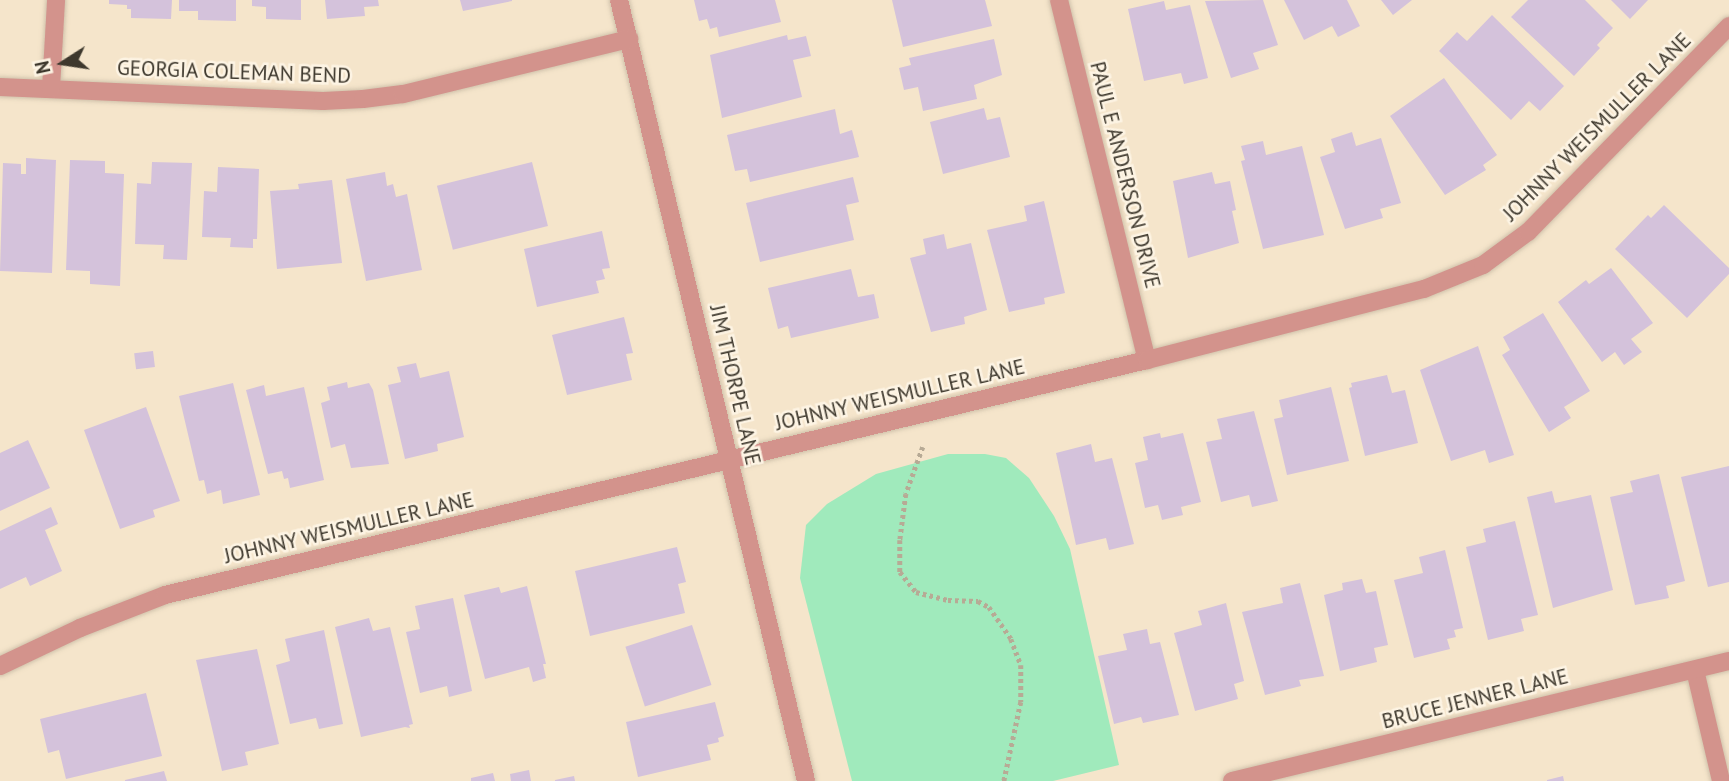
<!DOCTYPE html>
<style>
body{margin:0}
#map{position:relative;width:1729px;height:781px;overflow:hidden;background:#f5e5cb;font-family:"PT Sans",sans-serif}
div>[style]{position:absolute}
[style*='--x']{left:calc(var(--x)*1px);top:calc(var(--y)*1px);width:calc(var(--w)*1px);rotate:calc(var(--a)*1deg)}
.green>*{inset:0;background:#a0eabc}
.building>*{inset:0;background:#d4c2db;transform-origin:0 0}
.path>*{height:4.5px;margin-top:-2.25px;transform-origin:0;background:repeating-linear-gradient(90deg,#b7aa95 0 3.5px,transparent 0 7px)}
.roads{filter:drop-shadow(0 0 2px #d0c2ab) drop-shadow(0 0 2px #d0c2ab)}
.street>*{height:18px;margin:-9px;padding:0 9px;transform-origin:9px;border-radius:9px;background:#d3938c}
span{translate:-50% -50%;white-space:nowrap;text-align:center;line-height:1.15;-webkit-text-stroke:5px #fdf4e4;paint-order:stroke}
.street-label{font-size:21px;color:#3e382d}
.north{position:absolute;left:28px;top:28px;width:70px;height:70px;-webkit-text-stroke:5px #fdf4e4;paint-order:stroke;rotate:258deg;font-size:19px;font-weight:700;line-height:28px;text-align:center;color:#3e382d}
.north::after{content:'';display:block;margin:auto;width:24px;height:32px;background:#3e382d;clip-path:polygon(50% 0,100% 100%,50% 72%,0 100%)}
</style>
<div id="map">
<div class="green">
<i style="clip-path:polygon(948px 454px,985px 454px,1006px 458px,1029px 478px,1054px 516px,1070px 549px,1119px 765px,1053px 781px,852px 781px,800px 578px,806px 525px,827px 504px,876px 474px)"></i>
</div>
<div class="building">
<i style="clip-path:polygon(109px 0,172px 0,171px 19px,131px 18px,131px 9px,127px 9px,127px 5px,109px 4px)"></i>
<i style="clip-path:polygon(179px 0,236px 0,236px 21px,198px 20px,198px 11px,179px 11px)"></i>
<i style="clip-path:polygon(252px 0,301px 0,301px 20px,266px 19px,266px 7px,252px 6px)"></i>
<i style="clip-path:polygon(325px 0,378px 0,379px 6px,364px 7px,365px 16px,327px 19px)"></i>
<i style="clip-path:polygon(460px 0,512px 0,512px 1px,463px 11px)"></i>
<i style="clip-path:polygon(694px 0,775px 0,781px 22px,719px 37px,717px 27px,710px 29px,707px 19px,699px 21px)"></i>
<i style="clip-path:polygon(892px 0,985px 0,992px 26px,903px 47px)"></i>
<i style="clip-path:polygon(1263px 0,1278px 45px,1253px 53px,1259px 69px,1231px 78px,1205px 1px)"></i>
<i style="clip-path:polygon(1284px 0,1347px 0,1360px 26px,1338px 37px,1332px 26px,1304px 40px)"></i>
<i style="clip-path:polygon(1381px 0,1412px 0,1393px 15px)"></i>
<i style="clip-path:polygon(1528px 0,1585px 0,1613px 28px,1597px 45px,1600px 48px,1574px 76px,1511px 17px)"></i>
<i style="clip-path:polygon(1611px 0,1648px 0,1630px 19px)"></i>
<i style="clip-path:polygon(1164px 1px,1166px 10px,1190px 5px,1208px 78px,1184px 84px,1181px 73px,1144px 81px,1128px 9px)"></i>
<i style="clip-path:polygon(1492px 15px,1564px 86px,1540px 111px,1529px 101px,1511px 120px,1439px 51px,1457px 32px,1467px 41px)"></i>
<i style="clip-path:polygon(787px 35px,788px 40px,806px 36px,811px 56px,793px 60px,802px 97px,722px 118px,710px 55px)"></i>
<i style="clip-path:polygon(994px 39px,1002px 75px,974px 85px,977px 99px,923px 111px,918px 87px,904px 90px,899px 68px,911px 65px,909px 58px)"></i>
<i style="clip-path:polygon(1444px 78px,1497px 155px,1483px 165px,1486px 170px,1445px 195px,1390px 116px)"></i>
<i style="clip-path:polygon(984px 108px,987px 120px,1000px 117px,1010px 157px,943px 174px,930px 122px)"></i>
<i style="clip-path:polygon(835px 109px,840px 134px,852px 130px,859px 157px,750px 182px,747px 169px,735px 171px,727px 135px)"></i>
<i style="clip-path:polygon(1352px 132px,1356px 146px,1381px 138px,1401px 203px,1380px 209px,1383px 218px,1345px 229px,1320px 157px,1335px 152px,1331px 139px)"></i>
<i style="clip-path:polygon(1263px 141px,1266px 155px,1302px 146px,1324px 235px,1263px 249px,1241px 161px,1245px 160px,1241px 146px)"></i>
<i style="clip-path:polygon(26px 158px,56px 160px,52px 273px,0 271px,3px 163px,21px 164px,21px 174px,26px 174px)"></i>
<i style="clip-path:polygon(70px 160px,105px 161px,105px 173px,124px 174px,120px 286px,90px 284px,90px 271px,66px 270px)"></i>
<i style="clip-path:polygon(152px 162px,192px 163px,187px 260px,163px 259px,164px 245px,135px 244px,137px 183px,151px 184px)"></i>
<i style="left:532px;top:162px;width:66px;height:98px;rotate:76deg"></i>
<i style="clip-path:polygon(218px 167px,259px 169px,257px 239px,253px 239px,253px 248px,230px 247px,231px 238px,202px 237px,204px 191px,217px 192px)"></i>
<i style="clip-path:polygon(385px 172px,387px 186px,393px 184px,396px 197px,407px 194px,422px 270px,366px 281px,346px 179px)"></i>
<i style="clip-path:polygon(1212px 172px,1215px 184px,1230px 181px,1236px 210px,1232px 211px,1239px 243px,1188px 258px,1173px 181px)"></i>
<i style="clip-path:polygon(853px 177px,859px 202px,846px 205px,854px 240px,760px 262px,746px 203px)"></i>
<i style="clip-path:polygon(332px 180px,342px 263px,277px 269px,270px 191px,299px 189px,298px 184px)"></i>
<i style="clip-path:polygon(1044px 201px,1065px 293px,1044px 298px,1045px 304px,1009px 312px,987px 230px,1027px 221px,1024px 206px)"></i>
<i style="clip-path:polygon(1664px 205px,1729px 268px,1729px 274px,1687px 318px,1615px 249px,1648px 215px,1651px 218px)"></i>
<i style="clip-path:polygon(602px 231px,610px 268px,602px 269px,605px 279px,596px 281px,599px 293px,537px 307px,524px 249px)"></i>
<i style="clip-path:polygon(944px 234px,947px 249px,971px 243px,987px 310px,964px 317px,965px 324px,931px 332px,910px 258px,926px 254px,923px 239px)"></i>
<i style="clip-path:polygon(1611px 268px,1653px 323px,1631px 339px,1642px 352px,1624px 365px,1615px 352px,1602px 362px,1558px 302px,1586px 280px,1589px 284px)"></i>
<i style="clip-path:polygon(851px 269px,858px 297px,874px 294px,879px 318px,791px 338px,788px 326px,778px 329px,768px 288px)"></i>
<i style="clip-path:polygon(1543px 313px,1590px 391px,1564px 407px,1571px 418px,1549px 432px,1502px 355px,1510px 350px,1503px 337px)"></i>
<i style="clip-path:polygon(624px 317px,633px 353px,626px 354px,632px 380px,567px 395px,552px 335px)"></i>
<i style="clip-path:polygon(1478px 346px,1514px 455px,1489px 463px,1485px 450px,1451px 461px,1420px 370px)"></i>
<i style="left:153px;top:351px;width:16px;height:19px;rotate:83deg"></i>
<i style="clip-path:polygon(416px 363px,420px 378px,449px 371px,464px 437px,437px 444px,438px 451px,405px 459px,388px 385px,401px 382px,397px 367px)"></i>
<i style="clip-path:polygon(1387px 375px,1392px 393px,1405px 390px,1418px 443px,1365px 456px,1349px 388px,1352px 387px,1351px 383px)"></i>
<i style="clip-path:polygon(347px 382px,348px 388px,369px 383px,373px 390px,389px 464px,351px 468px,345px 444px,331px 448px,321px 403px,330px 400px,327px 387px)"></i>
<i style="clip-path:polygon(233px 383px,260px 495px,223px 504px,221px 490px,207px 494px,204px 480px,199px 481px,179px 396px)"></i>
<i style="clip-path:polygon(264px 385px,266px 396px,304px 387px,324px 480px,290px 488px,288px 478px,284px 479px,282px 471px,268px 474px,246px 390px)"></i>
<i style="clip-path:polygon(1331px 387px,1349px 461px,1287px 475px,1274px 419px,1283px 417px,1279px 400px)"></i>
<i style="clip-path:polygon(146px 407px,180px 501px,153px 510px,155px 517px,120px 529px,84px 430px)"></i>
<i style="clip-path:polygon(1254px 411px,1278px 501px,1252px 507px,1249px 495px,1221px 502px,1206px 442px,1222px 439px,1217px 419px)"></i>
<i style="clip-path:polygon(1160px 433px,1161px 438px,1183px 433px,1201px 502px,1181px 507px,1183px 515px,1162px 520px,1158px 505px,1145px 508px,1135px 463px,1148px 460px,1143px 437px)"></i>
<i style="clip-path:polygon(28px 440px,50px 488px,0 511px,0 453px)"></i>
<i style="clip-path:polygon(1091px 444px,1095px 462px,1112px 458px,1134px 544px,1109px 550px,1106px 538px,1076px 545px,1056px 453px)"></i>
<i style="clip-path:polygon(1729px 466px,1729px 582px,1708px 587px,1681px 477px)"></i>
<i style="clip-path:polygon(1659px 474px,1685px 581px,1666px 586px,1669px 598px,1635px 605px,1610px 497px,1633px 492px,1630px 481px)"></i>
<i style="clip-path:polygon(1552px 491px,1555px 503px,1591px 495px,1613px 590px,1553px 608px,1527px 497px)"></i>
<i style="clip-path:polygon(51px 507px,58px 524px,45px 530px,62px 571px,30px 586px,26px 577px,0 589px,0 531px)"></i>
<i style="clip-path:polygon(1515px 521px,1538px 615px,1521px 619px,1524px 631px,1488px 640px,1466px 547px,1486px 542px,1483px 529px)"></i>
<i style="clip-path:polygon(677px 547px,686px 582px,678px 584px,685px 613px,590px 636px,575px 571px)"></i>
<i style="clip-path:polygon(1445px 550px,1463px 628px,1454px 630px,1456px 637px,1447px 639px,1450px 649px,1414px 658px,1394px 580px,1423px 573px,1419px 557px)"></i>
<i style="clip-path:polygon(1362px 579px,1366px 593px,1376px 591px,1388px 645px,1374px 648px,1377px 662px,1340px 671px,1324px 595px,1343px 590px,1342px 583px)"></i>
<i style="clip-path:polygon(1300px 583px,1324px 676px,1299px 680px,1301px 686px,1265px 695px,1242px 612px,1283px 603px,1280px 588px)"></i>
<i style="clip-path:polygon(527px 586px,546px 664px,543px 664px,546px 678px,533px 682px,529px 667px,485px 679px,464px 595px,499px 587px,501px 593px)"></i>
<i style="clip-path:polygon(453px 598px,472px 691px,449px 697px,447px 686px,420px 693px,406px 632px,420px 629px,415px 606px)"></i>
<i style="clip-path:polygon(1226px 603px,1244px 681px,1234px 684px,1238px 699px,1195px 711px,1174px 633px,1202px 625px,1198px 611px)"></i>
<i style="clip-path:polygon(369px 618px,373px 631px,390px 627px,413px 724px,409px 725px,410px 728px,405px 727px,361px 737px,335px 627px)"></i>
<i style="left:692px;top:625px;width:63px;height:70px;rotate:72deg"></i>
<i style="clip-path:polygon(1147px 629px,1150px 644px,1160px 642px,1179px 715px,1143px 723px,1141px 717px,1114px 724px,1098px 656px,1127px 650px,1123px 634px)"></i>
<i style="clip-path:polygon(324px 630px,343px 724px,319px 729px,316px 718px,290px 724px,276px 665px,290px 661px,285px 639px)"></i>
<i style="clip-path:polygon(257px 649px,279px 744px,245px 752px,248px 765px,222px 771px,196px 660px)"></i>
<i style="clip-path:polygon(146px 693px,162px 756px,66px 779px,59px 750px,48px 753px,40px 719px)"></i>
<i style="clip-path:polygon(715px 702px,724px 736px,718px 738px,719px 742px,707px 745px,711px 760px,638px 777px,626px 722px)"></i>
<i style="clip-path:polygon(529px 770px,531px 781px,511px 781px,510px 774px)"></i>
<i style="clip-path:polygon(164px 771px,167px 781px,125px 781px,125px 780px)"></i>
<i style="clip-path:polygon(493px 773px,495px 781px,471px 781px,471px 778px)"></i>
<i style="clip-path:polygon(574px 776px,575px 781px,555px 781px,555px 780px)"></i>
<i style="clip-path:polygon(1563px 776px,1564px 781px,1547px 781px,1547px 780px)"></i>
</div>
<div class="path">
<i style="--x:923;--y:447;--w:50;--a:109.9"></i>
<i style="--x:906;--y:494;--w:46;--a:97.4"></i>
<i style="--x:900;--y:540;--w:32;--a:90"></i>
<i style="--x:900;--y:572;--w:26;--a:51"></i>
<i style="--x:916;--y:592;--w:33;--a:14"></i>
<i style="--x:948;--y:600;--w:30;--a:2"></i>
<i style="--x:978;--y:601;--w:13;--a:29"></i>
<i style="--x:989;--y:607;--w:39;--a:55"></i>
<i style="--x:1011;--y:639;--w:28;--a:69"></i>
<i style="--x:1021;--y:665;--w:37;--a:90"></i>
<i style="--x:1021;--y:702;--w:81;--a:102.1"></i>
</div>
<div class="roads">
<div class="street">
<i style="--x:619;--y:0;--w:803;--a:76.53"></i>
<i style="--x:1059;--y:0;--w:371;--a:76.3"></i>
<i style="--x:0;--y:87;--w:323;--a:2.5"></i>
<i style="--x:323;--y:101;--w:40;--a:-2.9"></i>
<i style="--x:363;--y:99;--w:40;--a:-7.1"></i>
<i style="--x:403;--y:94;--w:233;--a:-13.7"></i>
<i style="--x:51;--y:88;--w:88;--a:-86.7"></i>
<i style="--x:0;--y:666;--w:89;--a:-25.4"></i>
<i style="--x:80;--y:628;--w:91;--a:-21.2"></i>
<i style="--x:165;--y:595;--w:1010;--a:-13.46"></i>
<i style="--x:1147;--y:360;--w:286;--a:-14.4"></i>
<i style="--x:1424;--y:289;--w:64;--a:-22.1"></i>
<i style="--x:1483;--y:265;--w:56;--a:-36.3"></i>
<i style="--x:1528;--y:232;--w:288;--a:-45.7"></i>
<i style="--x:1695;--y:670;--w:114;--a:76.8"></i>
<i style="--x:1232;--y:781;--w:511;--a:-13.57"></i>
</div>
</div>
<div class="street-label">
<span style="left:234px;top:72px;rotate:2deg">GEORGIA COLEMAN BEND</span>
<span style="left:1597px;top:127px;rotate:-45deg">JOHNNY WEISMULLER LANE</span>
<span style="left:1125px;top:175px;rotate:76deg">PAUL E ANDERSON DRIVE</span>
<span style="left:735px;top:385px;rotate:77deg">JIM THORPE LANE</span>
<span style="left:900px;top:395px;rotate:-13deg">JOHNNY WEISMULLER LANE</span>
<span style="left:349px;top:528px;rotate:-13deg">JOHNNY WEISMULLER LANE</span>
<span style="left:1475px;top:699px;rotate:-14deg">BRUCE JENNER LANE</span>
</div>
<div class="north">N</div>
</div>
